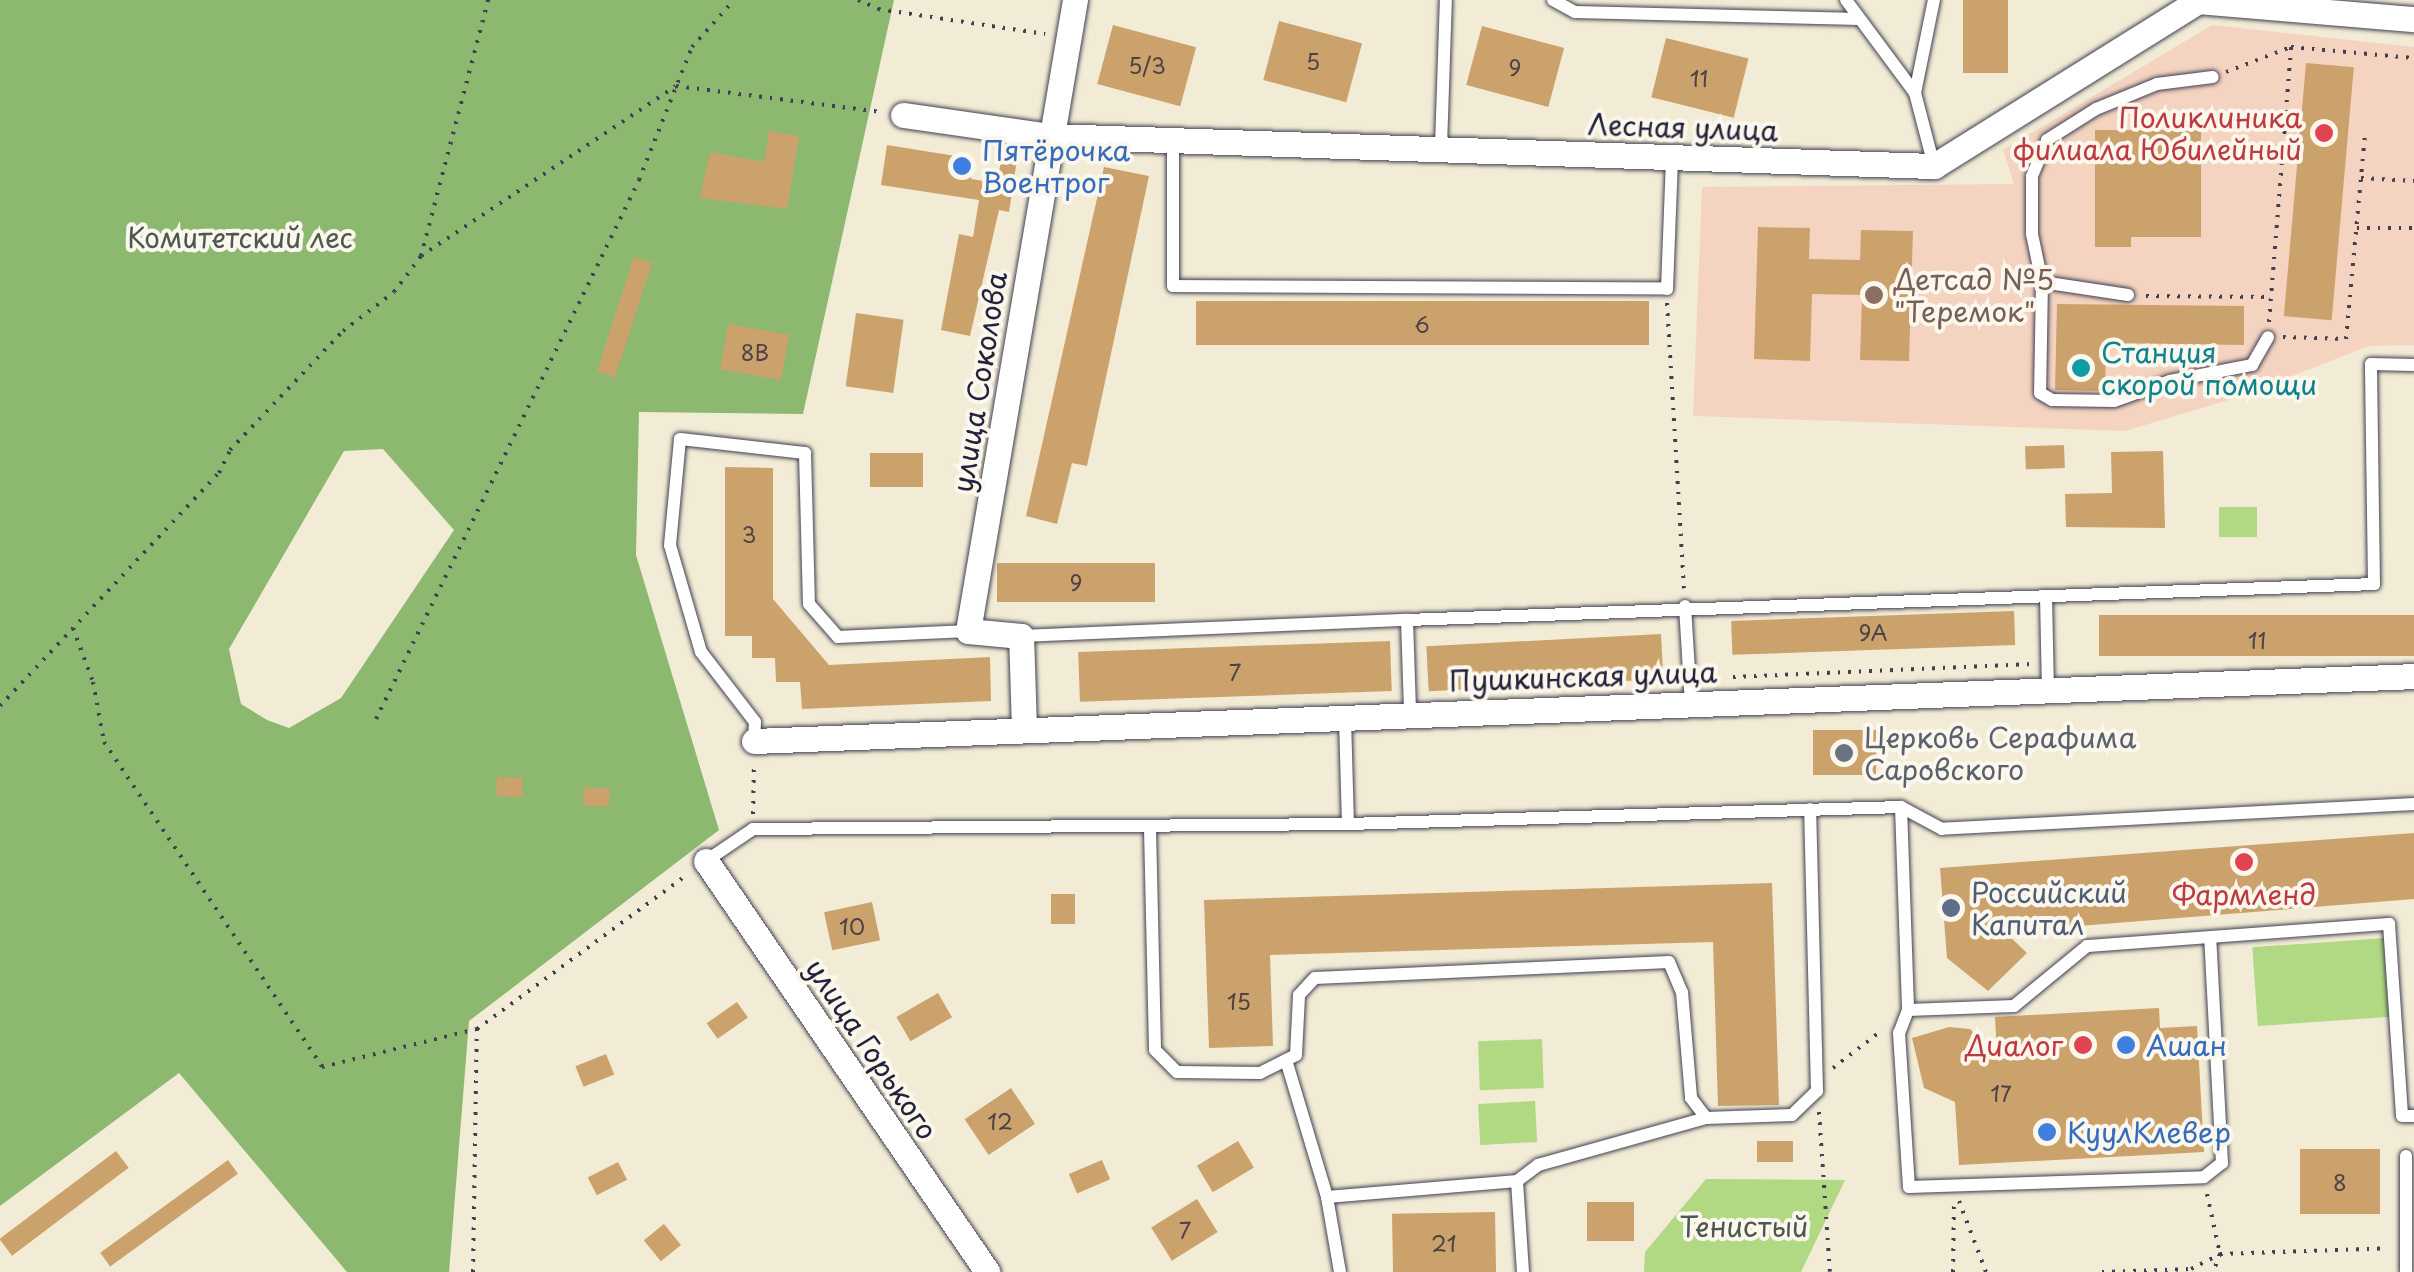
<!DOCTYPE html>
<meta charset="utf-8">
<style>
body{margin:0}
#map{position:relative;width:2414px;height:1272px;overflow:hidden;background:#f2ecd6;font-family:"Playpen Sans",sans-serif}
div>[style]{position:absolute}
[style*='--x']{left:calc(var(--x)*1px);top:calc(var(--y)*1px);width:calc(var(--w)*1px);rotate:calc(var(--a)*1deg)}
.built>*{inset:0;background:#f4d3c0}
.green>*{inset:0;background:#b1d882;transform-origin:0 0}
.forest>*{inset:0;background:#8cb870}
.building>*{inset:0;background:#cca26c;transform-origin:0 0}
.path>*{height:4px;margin-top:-2px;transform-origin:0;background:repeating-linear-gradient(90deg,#414052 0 2.5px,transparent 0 10.5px)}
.roads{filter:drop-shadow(0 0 2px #414052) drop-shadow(0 0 2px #414052)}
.lane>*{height:12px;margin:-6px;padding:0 6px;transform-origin:6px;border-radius:6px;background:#fff}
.street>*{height:25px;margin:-12.5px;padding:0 12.5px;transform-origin:12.5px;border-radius:12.5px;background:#fff}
.dots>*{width:28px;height:28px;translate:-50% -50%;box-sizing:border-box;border:5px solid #fbf7ec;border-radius:50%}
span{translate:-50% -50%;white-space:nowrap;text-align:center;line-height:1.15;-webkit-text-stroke:8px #fbf7ec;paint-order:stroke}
.number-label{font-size:22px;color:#4c4247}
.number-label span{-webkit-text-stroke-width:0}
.health-label{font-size:28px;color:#be3a42}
.right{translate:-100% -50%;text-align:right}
.street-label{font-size:28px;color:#22223b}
.shop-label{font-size:28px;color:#366cbe}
.left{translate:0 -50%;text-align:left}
.park-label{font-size:28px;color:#4d5950}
.education-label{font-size:28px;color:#785e54}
.culture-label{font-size:28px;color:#0d838f}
.worship-label{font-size:28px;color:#5b616d}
.service-label{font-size:28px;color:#4e5e75}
</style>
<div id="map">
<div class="built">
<i style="clip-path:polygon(2212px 25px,2414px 47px,2414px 345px,2369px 346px,2235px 398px,2125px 431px,1693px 416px,1702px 187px,2014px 184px,2003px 150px)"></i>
</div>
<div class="green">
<i style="left:2219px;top:507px;width:38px;height:30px"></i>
<i style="left:2385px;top:938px;width:79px;height:133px;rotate:86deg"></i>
<i style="left:1542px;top:1039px;width:49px;height:64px;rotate:88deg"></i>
<i style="left:1535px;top:1101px;width:41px;height:57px;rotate:87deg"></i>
<i style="clip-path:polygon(1706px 1179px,1845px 1180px,1801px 1272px,1644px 1272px,1645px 1252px)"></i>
</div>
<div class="forest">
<i style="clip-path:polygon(evenodd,0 0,894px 0,803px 414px,639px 412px,636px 555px,719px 830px,469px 1021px,449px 1272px,347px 1272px,179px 1073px,0 1206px,0 0,383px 449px,454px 530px,341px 698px,289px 728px,267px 720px,241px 704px,229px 649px,344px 451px,383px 449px)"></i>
</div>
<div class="building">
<i style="left:1963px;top:0;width:45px;height:73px"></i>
<i style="left:1279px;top:21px;width:86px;height:61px;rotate:15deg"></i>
<i style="left:1113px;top:25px;width:86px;height:61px;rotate:15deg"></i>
<i style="left:1482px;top:26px;width:85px;height:61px;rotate:15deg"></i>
<i style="left:1666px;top:38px;width:85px;height:61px;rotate:14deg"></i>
<i style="left:2306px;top:63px;width:48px;height:254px;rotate:5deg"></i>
<i style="clip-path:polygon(2095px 130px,2201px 130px,2201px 237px,2131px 237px,2131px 247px,2095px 247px)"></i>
<i style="clip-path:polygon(769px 131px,799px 136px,787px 209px,700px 198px,710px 152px,764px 162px)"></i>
<i style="clip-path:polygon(887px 145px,974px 159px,971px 179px,997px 183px,1003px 150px,1018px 153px,1009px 212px,999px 210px,970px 336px,941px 330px,959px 234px,973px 237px,979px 200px,881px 185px)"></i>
<i style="clip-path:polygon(1104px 167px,1149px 176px,1087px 466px,1072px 463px,1057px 524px,1026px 516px)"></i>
<i style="clip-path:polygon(1758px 227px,1810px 228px,1809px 259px,1860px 260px,1861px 230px,1913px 231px,1909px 361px,1860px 360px,1862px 295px,1812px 294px,1810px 361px,1754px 359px)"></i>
<i style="left:634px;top:257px;width:19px;height:120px;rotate:18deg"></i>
<i style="left:1649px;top:301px;width:44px;height:453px;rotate:90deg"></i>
<i style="clip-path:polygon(2057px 304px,2244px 306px,2244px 345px,2106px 343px,2105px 391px,2055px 390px)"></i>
<i style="left:856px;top:313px;width:48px;height:74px;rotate:8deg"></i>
<i style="left:728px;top:324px;width:62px;height:46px;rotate:10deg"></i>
<i style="left:2064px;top:445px;width:23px;height:39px;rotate:88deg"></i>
<i style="clip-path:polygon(2163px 451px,2165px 528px,2066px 527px,2065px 494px,2112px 493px,2111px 452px)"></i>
<i style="left:870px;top:453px;width:53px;height:34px"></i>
<i style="clip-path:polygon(725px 467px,773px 468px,773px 599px,829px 665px,990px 657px,991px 701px,802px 709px,800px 682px,776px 682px,775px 658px,752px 658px,752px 636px,725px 636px)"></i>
<i style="left:997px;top:563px;width:158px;height:39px"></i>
<i style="left:2014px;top:611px;width:34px;height:283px;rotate:88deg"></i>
<i style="left:2414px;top:615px;width:41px;height:315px;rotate:90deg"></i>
<i style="left:1661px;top:634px;width:45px;height:235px;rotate:87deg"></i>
<i style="left:1390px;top:641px;width:50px;height:312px;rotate:88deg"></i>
<i style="left:1813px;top:730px;width:63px;height:45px"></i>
<i style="left:497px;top:777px;width:26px;height:19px;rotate:2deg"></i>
<i style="left:584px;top:787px;width:26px;height:18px;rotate:4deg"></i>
<i style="clip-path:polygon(2414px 833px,2414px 899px,2005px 932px,2027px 953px,1988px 991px,1947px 958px,1940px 868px)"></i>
<i style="clip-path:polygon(1772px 883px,1779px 1105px,1718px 1106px,1713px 942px,1270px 955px,1273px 1046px,1209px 1048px,1204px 900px)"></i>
<i style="left:1051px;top:894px;width:24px;height:30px"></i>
<i style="left:872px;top:902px;width:39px;height:49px;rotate:78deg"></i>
<i style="left:938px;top:993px;width:28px;height:48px;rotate:60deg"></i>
<i style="left:737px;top:1002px;width:19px;height:37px;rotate:55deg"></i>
<i style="clip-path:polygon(2159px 1008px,2160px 1028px,2197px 1026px,2204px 1152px,1959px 1165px,1955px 1102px,1924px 1088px,1912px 1038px,1949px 1027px,1970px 1029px,1997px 1055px,1995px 1017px)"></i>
<i style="left:606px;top:1054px;width:22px;height:33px;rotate:68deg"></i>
<i style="left:1011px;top:1088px;width:43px;height:56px;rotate:56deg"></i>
<i style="left:1238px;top:1141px;width:31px;height:48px;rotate:59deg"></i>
<i style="left:1757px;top:1141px;width:36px;height:21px"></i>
<i style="left:2380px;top:1149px;width:65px;height:80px;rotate:90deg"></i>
<i style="left:116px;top:1151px;width:21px;height:146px;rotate:53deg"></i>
<i style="left:228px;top:1160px;width:17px;height:158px;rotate:54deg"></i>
<i style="left:1102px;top:1160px;width:21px;height:36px;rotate:67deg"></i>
<i style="left:618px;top:1162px;width:20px;height:34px;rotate:63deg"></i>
<i style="left:1197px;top:1199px;width:39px;height:54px;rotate:58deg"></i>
<i style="left:1587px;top:1202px;width:47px;height:39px"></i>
<i style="left:1495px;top:1212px;width:60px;height:103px;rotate:89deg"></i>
<i style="left:664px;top:1224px;width:27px;height:26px;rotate:51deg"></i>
</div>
<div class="path">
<i style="--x:858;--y:0;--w:22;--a:24"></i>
<i style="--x:878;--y:9;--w:169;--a:8.5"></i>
<i style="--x:2226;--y:72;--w:70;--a:-21"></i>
<i style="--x:2361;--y:178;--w:53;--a:3.2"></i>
<i style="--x:2357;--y:228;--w:57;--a:0"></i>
<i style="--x:421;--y:256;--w:306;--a:-33.7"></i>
<i style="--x:676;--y:86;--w:209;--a:7.2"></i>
<i style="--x:2146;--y:296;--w:125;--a:0.5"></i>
<i style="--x:1667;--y:303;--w:286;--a:86.6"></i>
<i style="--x:2269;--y:322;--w:276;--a:-85.4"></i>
<i style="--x:2291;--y:47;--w:123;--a:5.1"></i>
<i style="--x:2283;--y:337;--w:63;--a:1.8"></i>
<i style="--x:2346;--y:339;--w:204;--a:-84.7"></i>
<i style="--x:73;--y:628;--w:58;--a:69.7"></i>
<i style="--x:93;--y:682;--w:61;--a:79.6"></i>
<i style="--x:104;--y:742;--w:391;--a:56.1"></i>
<i style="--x:322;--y:1067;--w:160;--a:-13.8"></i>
<i style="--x:1733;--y:677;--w:300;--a:-2.5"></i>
<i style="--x:0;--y:706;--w:320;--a:-46.8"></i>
<i style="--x:219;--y:473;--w:25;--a:-64"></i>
<i style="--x:230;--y:450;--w:164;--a:-46.5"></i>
<i style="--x:343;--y:331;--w:64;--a:-37.4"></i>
<i style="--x:394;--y:292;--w:45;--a:-53.1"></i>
<i style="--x:421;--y:256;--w:265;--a:-75.3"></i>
<i style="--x:376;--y:719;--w:600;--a:-63.99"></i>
<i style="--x:639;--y:180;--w:143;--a:-68.3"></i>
<i style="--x:692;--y:47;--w:63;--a:-48.2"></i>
<i style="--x:753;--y:814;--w:51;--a:-88.9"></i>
<i style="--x:1833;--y:1068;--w:61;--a:-37.6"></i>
<i style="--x:1819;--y:1112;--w:160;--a:86.1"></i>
<i style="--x:2207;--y:1194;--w:61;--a:77.8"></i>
<i style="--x:2220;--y:1254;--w:19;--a:111"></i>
<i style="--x:1959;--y:1201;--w:76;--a:69.2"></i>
<i style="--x:473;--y:1272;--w:243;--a:-89.1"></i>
<i style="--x:477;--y:1029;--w:262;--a:-36.3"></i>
<i style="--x:1953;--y:1272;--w:70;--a:-89.2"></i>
<i style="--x:2102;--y:1272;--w:89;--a:-1.9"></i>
<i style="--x:2191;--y:1269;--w:33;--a:-27"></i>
<i style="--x:2220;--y:1254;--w:168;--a:-2"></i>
</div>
<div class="roads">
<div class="lane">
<i style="--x:1553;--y:0;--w:25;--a:29"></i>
<i style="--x:1575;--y:12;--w:284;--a:1.4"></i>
<i style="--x:1846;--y:0;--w:116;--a:53.4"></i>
<i style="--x:1915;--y:93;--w:75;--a:75.4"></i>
<i style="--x:1915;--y:93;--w:95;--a:-78.5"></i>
<i style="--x:1173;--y:140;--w:146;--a:90"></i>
<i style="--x:1173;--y:286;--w:494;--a:0.3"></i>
<i style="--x:1667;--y:289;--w:133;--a:-87.8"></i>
<i style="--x:1441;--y:147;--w:147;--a:-88.1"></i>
<i style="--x:2042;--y:282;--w:111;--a:91"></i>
<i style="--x:2040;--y:393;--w:14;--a:30"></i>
<i style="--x:2052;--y:400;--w:62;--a:0.9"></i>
<i style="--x:2114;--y:401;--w:59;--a:-19.7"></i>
<i style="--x:2170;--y:381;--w:84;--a:-11"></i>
<i style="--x:2252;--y:365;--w:32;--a:-60"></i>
<i style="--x:2128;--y:295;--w:87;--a:-171.4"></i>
<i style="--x:2042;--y:282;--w:49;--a:-101.8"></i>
<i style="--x:2032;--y:234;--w:58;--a:-90"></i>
<i style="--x:2032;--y:176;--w:39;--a:-67"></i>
<i style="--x:2047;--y:140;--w:58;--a:-32.3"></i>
<i style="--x:2096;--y:109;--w:66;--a:-22.3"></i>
<i style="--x:2157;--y:84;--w:56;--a:-7.1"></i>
<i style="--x:2046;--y:596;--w:92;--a:88.8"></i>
<i style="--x:1685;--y:606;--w:97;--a:86.5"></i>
<i style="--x:1407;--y:620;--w:968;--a:-2.13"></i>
<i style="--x:2374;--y:584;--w:220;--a:-90.8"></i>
<i style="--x:2371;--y:364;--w:43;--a:1.3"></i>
<i style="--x:1021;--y:636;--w:386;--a:-2.4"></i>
<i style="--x:1407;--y:620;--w:91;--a:88.1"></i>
<i style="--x:1345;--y:718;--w:106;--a:88.4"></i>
<i style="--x:754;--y:741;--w:19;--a:-87"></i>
<i style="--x:755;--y:722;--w:88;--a:-127.6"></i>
<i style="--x:701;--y:652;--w:111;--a:-106.2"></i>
<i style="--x:670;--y:545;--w:106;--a:-84.6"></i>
<i style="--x:680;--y:439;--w:126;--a:6.4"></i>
<i style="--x:805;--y:453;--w:151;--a:88.5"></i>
<i style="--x:809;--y:604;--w:44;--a:48.7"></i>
<i style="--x:838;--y:637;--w:130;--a:-2.6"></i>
<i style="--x:2414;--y:804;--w:473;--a:177"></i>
<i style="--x:1942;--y:829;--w:47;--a:-151.8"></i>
<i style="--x:1901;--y:807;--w:203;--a:88"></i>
<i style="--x:1908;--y:1010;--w:106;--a:-2.2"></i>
<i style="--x:2014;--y:1006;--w:94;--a:-39.4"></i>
<i style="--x:2087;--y:946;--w:303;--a:-4.2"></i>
<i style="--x:2389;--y:924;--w:192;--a:86.1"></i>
<i style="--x:2402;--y:1116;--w:12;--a:0"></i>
<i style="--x:1150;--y:828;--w:222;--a:88.7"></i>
<i style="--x:1155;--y:1050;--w:31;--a:45"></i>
<i style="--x:1177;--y:1072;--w:83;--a:0.7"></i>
<i style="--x:1260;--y:1073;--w:40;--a:-26.6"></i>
<i style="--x:1296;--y:1055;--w:60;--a:-87.1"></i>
<i style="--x:1299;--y:995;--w:23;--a:-47"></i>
<i style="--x:1315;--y:978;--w:354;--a:-2.6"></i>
<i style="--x:1669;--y:962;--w:33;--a:67"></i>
<i style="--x:1682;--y:992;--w:106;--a:85.1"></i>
<i style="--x:1691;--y:1098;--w:25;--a:53"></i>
<i style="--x:1706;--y:1118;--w:86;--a:-2"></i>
<i style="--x:1792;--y:1115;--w:35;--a:-44"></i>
<i style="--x:1817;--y:1091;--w:282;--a:-91.4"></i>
<i style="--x:706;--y:861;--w:57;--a:-34.2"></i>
<i style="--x:753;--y:829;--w:595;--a:-0.48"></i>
<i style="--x:1348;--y:824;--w:553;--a:-1.76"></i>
<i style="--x:1908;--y:1010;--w:25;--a:111"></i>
<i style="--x:1899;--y:1033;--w:154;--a:86.3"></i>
<i style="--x:1909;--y:1187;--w:295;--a:-1.9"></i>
<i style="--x:2204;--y:1177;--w:23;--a:-38"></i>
<i style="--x:2222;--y:1163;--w:226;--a:-93"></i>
<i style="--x:1286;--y:1060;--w:143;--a:73.3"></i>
<i style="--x:1327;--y:1197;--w:191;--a:-4.8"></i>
<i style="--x:1327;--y:1197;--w:76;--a:80.2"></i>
<i style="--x:1523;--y:1272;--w:91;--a:-93.8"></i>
<i style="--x:1517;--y:1181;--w:26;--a:-37"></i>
<i style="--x:1538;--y:1165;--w:174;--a:-15.6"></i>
<i style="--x:2406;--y:1272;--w:116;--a:-90"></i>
</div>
<div class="street">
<i style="--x:903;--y:115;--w:149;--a:8.1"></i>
<i style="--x:1051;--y:136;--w:884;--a:1.95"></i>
<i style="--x:1934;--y:166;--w:311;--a:-32"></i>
<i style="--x:2198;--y:1;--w:217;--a:4.8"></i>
<i style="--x:1024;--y:729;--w:93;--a:-91.8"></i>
<i style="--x:1021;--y:636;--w:53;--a:-174.6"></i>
<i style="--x:968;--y:631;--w:640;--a:-80.38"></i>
<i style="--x:754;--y:741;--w:1661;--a:-2.24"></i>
<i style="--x:706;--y:861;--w:498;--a:55.6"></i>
</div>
</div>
<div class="dots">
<i style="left:2324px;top:133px;background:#e0444e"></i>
<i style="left:962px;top:166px;background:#3f7fe0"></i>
<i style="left:1874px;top:295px;background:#8d6e63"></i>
<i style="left:2081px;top:368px;background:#0f9aa8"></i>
<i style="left:1844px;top:753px;background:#6b7280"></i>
<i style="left:2244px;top:862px;background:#e0444e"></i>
<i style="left:1951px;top:908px;background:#5c6f8a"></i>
<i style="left:2083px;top:1045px;background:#e0444e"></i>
<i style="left:2126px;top:1045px;background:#3f7fe0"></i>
<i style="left:2047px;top:1132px;background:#3f7fe0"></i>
</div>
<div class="number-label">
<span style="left:1313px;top:61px">5</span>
<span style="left:1147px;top:65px">5/3</span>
<span style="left:1515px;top:67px">9</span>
<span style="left:1699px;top:78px">11</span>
<span style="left:1422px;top:324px">6</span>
<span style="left:755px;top:352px">8В</span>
<span style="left:749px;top:534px">3</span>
<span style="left:1076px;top:582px">9</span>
<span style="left:1873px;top:632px">9А</span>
<span style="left:2257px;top:640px">11</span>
<span style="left:1235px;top:672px">7</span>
<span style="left:852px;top:926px">10</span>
<span style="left:1239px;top:1001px">15</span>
<span style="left:2001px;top:1093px">17</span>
<span style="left:1000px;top:1121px">12</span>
<span style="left:2340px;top:1182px">8</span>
<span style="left:1185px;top:1230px">7</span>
<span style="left:1444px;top:1243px">21</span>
</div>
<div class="health-label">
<span class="right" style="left:2302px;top:133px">Поликлиника<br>филиала Юбилейный</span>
<span style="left:2244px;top:894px">Фармленд</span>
<span class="right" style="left:2063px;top:1045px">Диалог</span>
</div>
<div class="street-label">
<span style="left:1683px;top:127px;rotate:2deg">Лесная улица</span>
<span style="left:979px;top:382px;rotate:-81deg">улица Соколова</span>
<span style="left:1583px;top:676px;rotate:-2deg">Пушкинская улица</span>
<span style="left:872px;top:1049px;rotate:56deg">улица Горького</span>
</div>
<div class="shop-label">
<span class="left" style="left:982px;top:166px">Пятёрочка<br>Воентрог</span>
<span class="left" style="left:2146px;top:1045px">Ашан</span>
<span class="left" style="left:2067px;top:1132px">КуулКлевер</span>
</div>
<div class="park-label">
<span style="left:240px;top:237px">Комитетский лес</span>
<span style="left:1744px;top:1226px">Тенистый</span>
</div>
<div class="education-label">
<span class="left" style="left:1894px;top:295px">Детсад №5<br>"Теремок"</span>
</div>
<div class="culture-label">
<span class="left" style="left:2101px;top:368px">Станция<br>скорой помощи</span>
</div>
<div class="worship-label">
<span class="left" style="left:1864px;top:753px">Церковь Серафима<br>Саровского</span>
</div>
<div class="service-label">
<span class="left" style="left:1971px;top:908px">Российский<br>Капитал</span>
</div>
</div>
